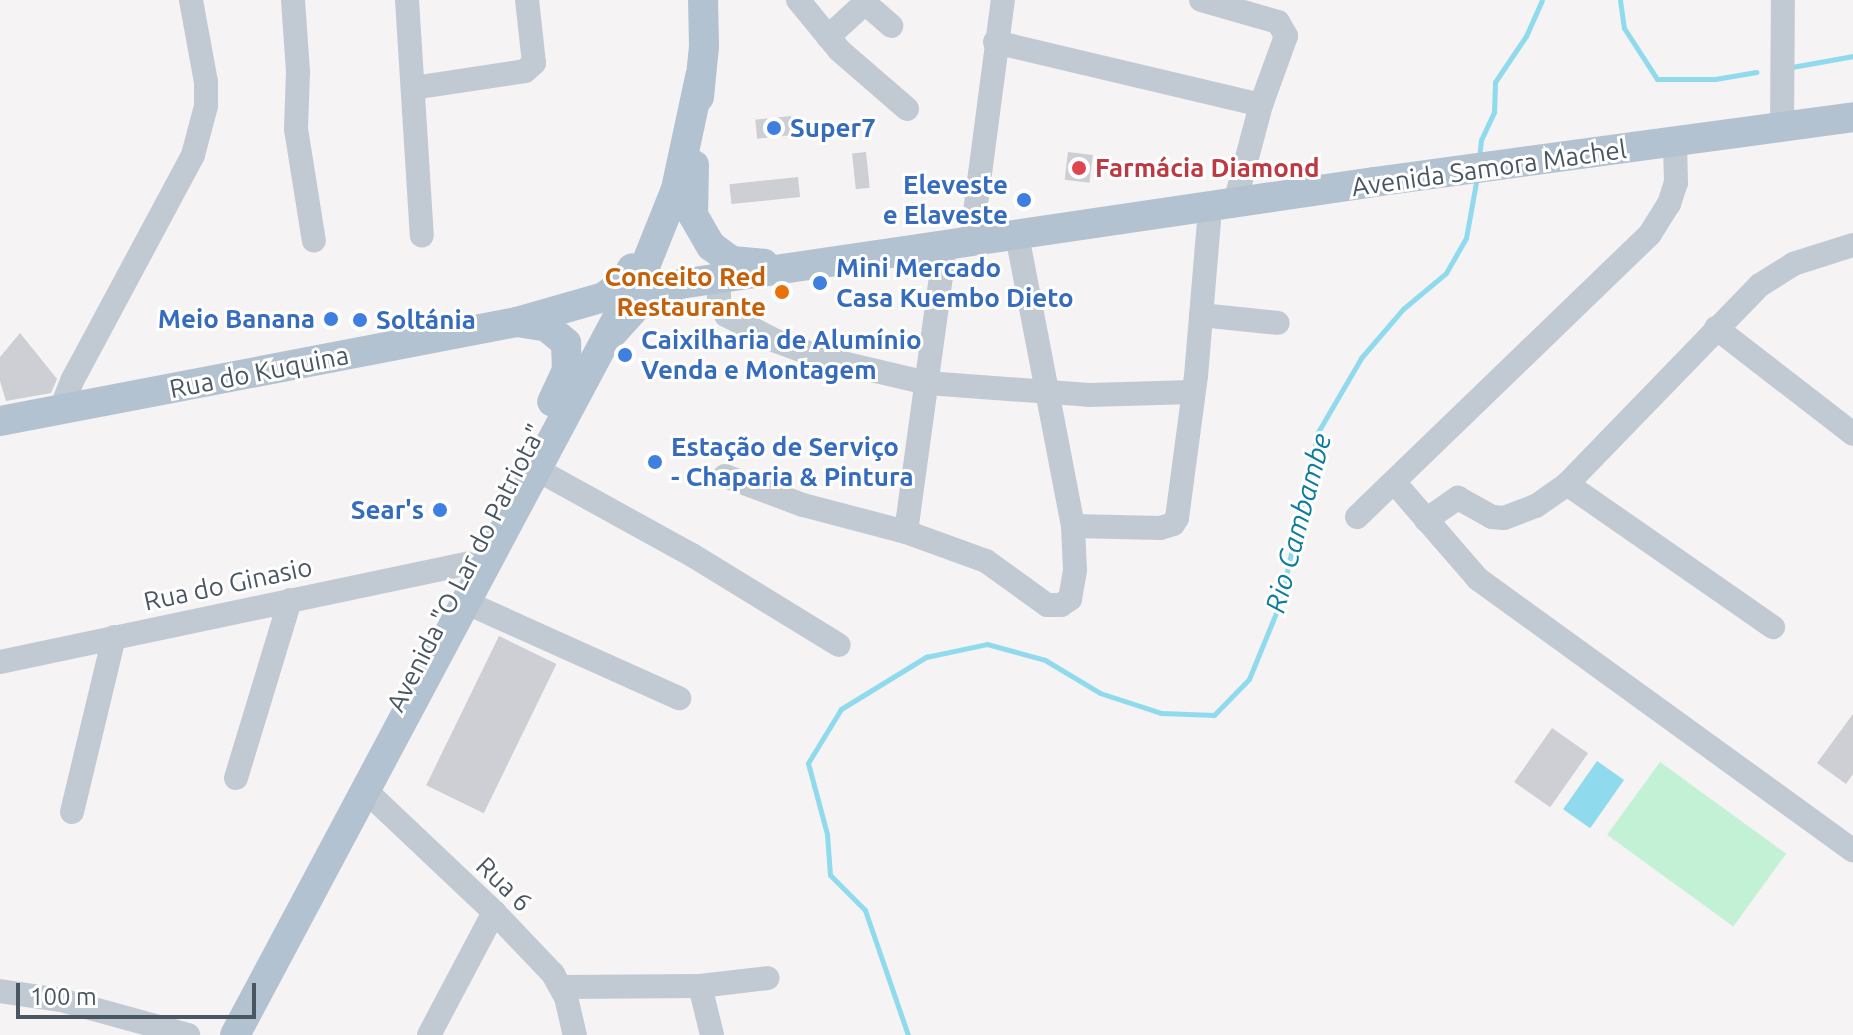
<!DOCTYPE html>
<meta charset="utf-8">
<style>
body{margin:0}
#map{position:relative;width:1853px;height:1035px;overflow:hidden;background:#f5f3f3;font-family:Ubuntu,sans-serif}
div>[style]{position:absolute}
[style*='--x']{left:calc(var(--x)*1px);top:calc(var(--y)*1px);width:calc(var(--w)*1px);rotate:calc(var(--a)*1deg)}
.green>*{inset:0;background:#c3f1d5;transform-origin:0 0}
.water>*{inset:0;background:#90daee;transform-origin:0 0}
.stream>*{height:5px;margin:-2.5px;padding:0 2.5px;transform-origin:2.5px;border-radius:2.5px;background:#90daee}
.building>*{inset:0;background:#cdcfd5;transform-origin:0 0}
.minor>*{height:24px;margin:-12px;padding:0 12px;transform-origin:12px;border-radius:12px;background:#c1cad2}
.major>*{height:30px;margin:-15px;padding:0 15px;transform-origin:15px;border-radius:15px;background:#b3c2d1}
.dots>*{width:22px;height:22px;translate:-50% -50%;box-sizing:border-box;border:4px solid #fff;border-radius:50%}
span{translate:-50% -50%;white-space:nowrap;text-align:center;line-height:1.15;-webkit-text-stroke:6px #fff;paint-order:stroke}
.shop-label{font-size:26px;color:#366cbe;font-weight:700}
.left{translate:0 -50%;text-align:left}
.right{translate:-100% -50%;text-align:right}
.health-label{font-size:26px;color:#be3a42;font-weight:700}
.street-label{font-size:26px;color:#4a5661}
.food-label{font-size:26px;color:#c56008;font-weight:700}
.water-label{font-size:28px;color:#0c7c9b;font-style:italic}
.scale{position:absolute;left:16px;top:983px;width:240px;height:36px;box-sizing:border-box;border:4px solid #4a5661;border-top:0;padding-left:10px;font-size:24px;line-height:28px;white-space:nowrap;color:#4a5661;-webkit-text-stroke:6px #fff;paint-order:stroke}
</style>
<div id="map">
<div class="green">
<i style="left:1660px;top:762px;width:156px;height:90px;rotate:36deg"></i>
</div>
<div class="water">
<i style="left:1597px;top:761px;width:33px;height:59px;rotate:35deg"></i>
</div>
<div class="stream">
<i style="--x:1620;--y:0;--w:28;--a:82"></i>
<i style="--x:1624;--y:28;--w:61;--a:57.1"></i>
<i style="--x:1657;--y:79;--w:58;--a:0"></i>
<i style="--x:1715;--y:79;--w:42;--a:-9.7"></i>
<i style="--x:1792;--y:67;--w:62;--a:-10.2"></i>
<i style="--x:1479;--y:159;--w:19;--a:-84"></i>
<i style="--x:1481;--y:140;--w:31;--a:-65"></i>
<i style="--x:1494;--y:112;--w:30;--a:-88"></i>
<i style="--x:1495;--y:82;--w:55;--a:-56"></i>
<i style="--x:1526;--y:36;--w:39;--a:-66"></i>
<i style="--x:908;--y:1035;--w:132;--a:-109"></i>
<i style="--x:865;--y:910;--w:49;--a:-135"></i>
<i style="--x:830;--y:875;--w:41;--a:-94.2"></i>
<i style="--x:827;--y:834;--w:73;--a:-105"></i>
<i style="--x:808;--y:763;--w:63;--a:-58.6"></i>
<i style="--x:841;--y:709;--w:100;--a:-31.5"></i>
<i style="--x:926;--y:657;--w:62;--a:-12"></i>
<i style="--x:987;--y:644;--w:60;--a:15.4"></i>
<i style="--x:1045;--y:660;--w:64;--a:31"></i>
<i style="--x:1100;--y:693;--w:64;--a:18.2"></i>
<i style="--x:1161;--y:713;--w:53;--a:2.2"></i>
<i style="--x:1214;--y:715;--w:50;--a:-45.8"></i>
<i style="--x:1249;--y:679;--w:82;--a:-67.8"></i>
<i style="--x:1280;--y:603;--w:175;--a:-77.5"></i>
<i style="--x:1318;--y:432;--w:86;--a:-59.8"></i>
<i style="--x:1361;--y:358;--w:65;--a:-49.4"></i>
<i style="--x:1403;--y:309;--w:56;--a:-39.9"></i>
<i style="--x:1446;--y:273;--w:40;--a:-60.3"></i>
<i style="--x:1466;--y:238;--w:62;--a:-79.8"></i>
</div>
<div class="building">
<i style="left:791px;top:116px;width:19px;height:36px;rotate:84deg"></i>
<i style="left:866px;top:152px;width:36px;height:14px;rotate:84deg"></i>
<i style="left:1068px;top:152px;width:25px;height:28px;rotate:7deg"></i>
<i style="left:798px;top:177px;width:20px;height:69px;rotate:84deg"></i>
<i style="clip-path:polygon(20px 333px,57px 379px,51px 393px,6px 401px,0 381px,0 357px)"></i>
<i style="left:499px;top:636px;width:64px;height:166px;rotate:26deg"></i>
<i style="clip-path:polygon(1853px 714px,1853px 774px,1846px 784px,1817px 763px)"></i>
<i style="left:1552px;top:728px;width:44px;height:66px;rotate:35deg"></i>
</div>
<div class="minor">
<i style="--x:293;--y:0;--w:72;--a:86"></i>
<i style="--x:298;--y:72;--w:57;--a:92"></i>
<i style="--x:296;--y:129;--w:113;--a:80.9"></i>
<i style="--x:407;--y:0;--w:236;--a:86.4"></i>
<i style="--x:798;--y:0;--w:65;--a:50.6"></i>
<i style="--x:839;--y:50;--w:90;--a:40.9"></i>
<i style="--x:1201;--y:0;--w:80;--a:15.9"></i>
<i style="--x:1278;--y:22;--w:16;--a:60"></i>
<i style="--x:1286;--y:36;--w:73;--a:109.9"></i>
<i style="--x:1261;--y:105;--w:101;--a:104.9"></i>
<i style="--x:828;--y:37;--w:50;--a:-42.6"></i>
<i style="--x:865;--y:3;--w:35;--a:41"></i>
<i style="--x:995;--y:42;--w:273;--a:13.3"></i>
<i style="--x:413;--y:88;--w:113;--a:-8.6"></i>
<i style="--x:525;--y:71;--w:12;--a:-42"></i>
<i style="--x:534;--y:63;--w:63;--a:-96.3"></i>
<i style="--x:1782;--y:129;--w:129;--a:-89.6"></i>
<i style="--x:971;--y:242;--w:244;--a:-82.5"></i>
<i style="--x:719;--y:279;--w:22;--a:90"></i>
<i style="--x:719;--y:301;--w:16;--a:63"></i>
<i style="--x:726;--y:315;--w:56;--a:27.5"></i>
<i style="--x:776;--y:341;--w:52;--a:20.2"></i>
<i style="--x:825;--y:359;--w:105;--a:13.2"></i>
<i style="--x:927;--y:383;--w:162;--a:4.2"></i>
<i style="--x:1089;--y:395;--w:104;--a:-1.7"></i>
<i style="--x:1201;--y:315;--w:77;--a:5.9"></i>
<i style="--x:1716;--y:328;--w:173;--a:37.7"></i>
<i style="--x:60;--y:411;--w:35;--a:-68"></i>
<i style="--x:73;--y:379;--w:254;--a:-61.8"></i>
<i style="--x:193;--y:155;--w:51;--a:-75.1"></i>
<i style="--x:206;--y:106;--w:24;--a:-90"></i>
<i style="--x:206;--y:82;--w:83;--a:-100.4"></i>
<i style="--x:536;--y:469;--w:178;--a:28.9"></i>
<i style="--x:692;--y:555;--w:172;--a:31.5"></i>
<i style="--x:725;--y:476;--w:83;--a:20.4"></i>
<i style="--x:803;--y:505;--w:106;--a:14.7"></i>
<i style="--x:906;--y:532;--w:85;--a:19.9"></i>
<i style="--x:986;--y:561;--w:75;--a:35.8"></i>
<i style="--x:1047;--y:605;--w:14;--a:0"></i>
<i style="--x:1061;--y:605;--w:11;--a:-34"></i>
<i style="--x:1070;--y:599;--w:29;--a:-80"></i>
<i style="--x:1075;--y:570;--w:44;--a:-92.6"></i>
<i style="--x:1073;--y:526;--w:295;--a:-100.9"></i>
<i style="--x:1394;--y:482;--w:128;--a:49.1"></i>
<i style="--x:1478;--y:579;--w:463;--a:35.9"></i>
<i style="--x:1567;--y:484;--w:251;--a:34.8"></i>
<i style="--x:1357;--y:517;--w:407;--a:-44"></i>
<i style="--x:1650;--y:234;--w:36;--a:-58"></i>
<i style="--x:1669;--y:204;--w:22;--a:-72"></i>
<i style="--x:1676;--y:183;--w:40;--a:-91.4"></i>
<i style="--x:1426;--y:520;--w:39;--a:-35"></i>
<i style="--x:1458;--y:498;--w:39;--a:29"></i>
<i style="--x:1492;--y:517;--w:12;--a:5"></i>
<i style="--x:1504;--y:518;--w:34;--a:-21"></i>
<i style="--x:1536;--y:506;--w:38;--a:-35"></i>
<i style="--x:1567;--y:484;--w:277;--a:-45.9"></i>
<i style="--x:1760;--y:285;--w:39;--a:-32"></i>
<i style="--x:1793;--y:264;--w:63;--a:-17.6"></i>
<i style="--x:1073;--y:526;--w:87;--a:1.3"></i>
<i style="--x:1160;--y:528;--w:14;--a:-17"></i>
<i style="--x:1173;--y:524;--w:7;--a:-56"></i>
<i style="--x:1177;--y:518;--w:143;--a:-82.4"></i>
<i style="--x:1196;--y:376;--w:156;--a:-85.2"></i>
<i style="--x:906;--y:532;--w:289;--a:-82.2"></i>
<i style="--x:465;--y:602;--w:235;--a:24.2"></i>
<i style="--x:0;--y:662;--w:478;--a:-11.9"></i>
<i style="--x:236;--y:778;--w:186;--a:-73.1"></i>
<i style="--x:365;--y:790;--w:178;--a:43.4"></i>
<i style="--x:494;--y:912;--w:86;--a:46.4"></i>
<i style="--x:553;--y:974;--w:26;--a:61"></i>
<i style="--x:566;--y:997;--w:39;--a:77"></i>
<i style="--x:72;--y:812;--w:180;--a:-76.5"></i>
<i style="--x:700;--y:986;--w:50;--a:76.2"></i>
<i style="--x:562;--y:987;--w:138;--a:-0.4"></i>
<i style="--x:700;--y:986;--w:68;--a:-6.7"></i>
<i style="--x:0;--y:991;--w:62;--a:8.4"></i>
<i style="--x:61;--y:1000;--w:132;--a:15.4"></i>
<i style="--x:429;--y:1035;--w:139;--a:-62.1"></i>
</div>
<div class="major">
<i style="--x:699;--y:97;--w:51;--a:-84.4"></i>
<i style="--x:704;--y:46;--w:46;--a:-91.2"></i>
<i style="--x:694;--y:165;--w:50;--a:91.1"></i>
<i style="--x:693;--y:215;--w:36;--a:60"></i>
<i style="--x:711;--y:246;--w:26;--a:36"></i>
<i style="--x:732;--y:261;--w:32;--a:5"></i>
<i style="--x:517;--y:322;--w:30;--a:9"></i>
<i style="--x:547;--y:327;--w:25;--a:40"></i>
<i style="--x:566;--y:343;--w:27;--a:88"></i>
<i style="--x:567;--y:370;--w:35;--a:115"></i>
<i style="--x:608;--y:338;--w:54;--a:-48"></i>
<i style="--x:644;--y:298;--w:39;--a:-21"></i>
<i style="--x:680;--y:284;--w:701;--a:-8.36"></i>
<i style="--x:1374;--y:182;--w:483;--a:-7.7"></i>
<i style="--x:0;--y:421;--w:526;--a:-10.84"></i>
<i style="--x:517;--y:322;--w:91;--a:-16"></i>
<i style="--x:604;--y:297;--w:28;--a:-38"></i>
<i style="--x:626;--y:280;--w:13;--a:-63"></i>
<i style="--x:235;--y:1035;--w:874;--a:-61.94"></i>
<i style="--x:646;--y:264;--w:81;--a:-68.2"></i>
<i style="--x:676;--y:189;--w:115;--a:-77.9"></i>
</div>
<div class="dots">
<i style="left:774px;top:128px;background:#3f7fe0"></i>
<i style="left:1079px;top:168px;background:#e0444e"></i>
<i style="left:1024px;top:200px;background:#3f7fe0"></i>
<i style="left:820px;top:283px;background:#3f7fe0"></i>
<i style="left:782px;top:292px;background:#e8710a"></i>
<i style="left:331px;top:319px;background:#3f7fe0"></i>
<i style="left:360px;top:320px;background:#3f7fe0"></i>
<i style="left:625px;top:355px;background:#3f7fe0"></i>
<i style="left:655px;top:462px;background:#3f7fe0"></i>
<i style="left:440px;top:510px;background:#3f7fe0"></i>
</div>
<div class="shop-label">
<span class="left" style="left:790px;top:128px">Super7</span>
<span class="right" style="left:1008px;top:200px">Eleveste<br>e Elaveste</span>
<span class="left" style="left:836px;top:283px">Mini Mercado<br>Casa Kuembo Dieto</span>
<span class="right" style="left:315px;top:319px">Meio Banana</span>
<span class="left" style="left:376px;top:320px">Soltánia</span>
<span class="left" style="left:641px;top:355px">Caixilharia de Alumínio<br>Venda e Montagem</span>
<span class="left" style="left:671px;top:462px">Estação de Serviço<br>- Chaparia &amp; Pintura</span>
<span class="right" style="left:424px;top:510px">Sear's</span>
</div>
<div class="health-label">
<span class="left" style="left:1095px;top:168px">Farmácia Diamond</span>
</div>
<div class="street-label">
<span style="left:1489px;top:168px;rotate:-8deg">Avenida Samora Machel</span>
<span style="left:259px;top:372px;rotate:-11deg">Rua do Kuquina</span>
<span style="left:466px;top:568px;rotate:-63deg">Avenida "O Lar do Patriota"</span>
<span style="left:228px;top:584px;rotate:-12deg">Rua do Ginasio</span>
<span style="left:504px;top:884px;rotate:44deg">Rua 6</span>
</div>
<div class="food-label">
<span class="right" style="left:766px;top:292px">Conceito Red<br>Restaurante</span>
</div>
<div class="water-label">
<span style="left:1298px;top:523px;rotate:-75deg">Rio Cambambe</span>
</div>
<div class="scale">100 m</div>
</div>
